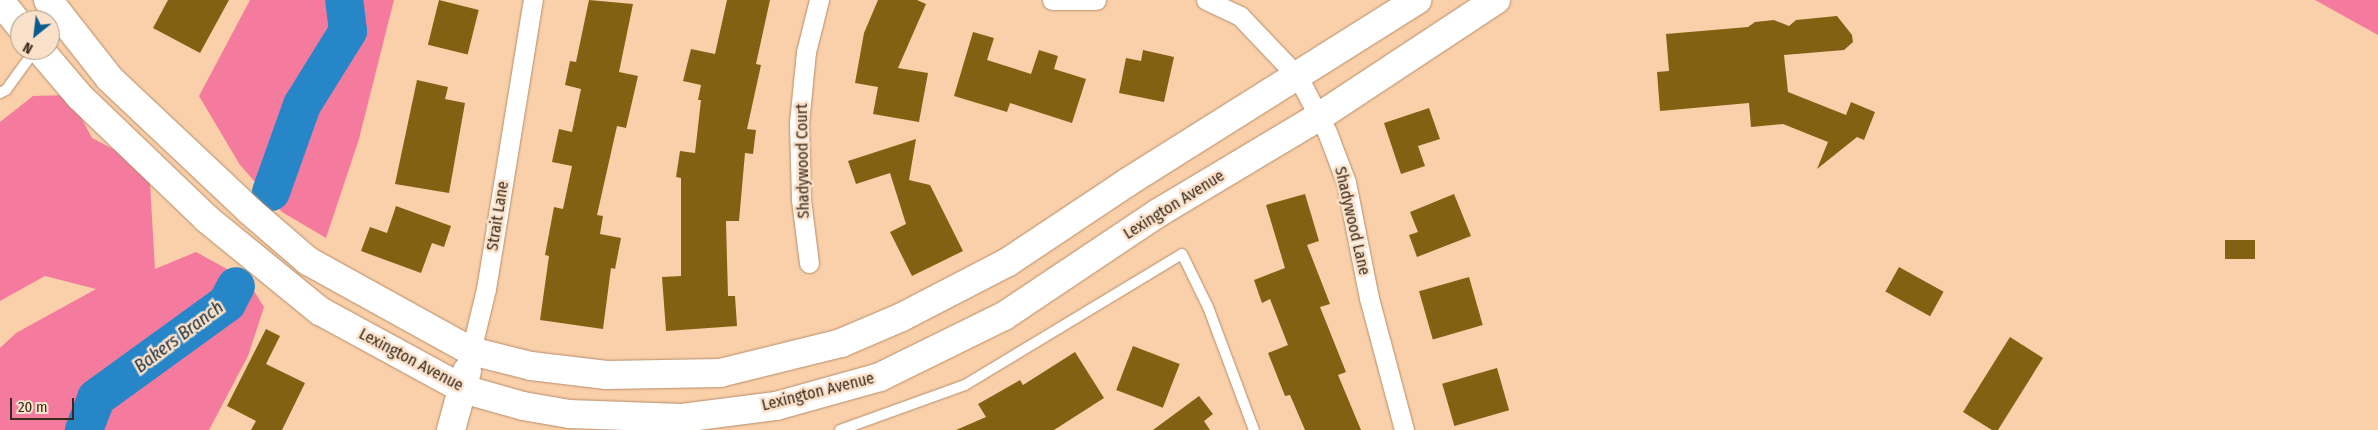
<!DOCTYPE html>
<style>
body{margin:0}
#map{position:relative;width:2378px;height:430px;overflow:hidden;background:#fad0aa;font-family:"Fira Sans Condensed",sans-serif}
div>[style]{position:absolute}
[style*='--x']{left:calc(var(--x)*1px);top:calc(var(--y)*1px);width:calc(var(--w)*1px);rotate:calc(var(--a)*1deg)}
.green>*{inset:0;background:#f57b9e}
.river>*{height:38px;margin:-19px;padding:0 19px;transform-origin:19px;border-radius:19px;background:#2686c7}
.building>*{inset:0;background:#826113;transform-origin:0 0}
.roads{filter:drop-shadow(0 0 1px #b58d69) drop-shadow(0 0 1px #b58d69)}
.lane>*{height:10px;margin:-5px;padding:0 5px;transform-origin:5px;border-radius:5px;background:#fff}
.street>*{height:19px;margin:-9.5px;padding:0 9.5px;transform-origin:9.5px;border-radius:9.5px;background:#fff}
.secondary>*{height:28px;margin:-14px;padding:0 14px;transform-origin:14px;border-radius:14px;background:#fff}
span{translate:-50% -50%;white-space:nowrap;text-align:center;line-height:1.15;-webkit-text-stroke:5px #fae1ca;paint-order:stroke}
.street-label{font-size:16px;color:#39291a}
.water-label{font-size:18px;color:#1b2f3f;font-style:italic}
.north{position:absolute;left:10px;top:10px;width:50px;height:50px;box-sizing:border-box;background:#fae1ca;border:1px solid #ad9784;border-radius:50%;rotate:209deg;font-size:14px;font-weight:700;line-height:20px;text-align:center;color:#39291a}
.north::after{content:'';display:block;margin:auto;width:18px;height:22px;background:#0a5c8f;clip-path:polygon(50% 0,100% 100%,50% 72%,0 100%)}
.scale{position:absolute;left:10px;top:398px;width:64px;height:22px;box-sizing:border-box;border:2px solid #39291a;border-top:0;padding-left:6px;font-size:15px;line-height:18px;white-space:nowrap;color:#39291a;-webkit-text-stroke:4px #fae1ca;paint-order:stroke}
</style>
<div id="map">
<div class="green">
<i style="clip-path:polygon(250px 0,394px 0,359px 139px,326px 238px,282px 212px,240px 165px,199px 96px)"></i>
<i style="clip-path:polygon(2315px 0,2378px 0,2378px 35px)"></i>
<i style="clip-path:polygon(69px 95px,92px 138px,132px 159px,150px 183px,155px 269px,196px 252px,247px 280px,264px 307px,248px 356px,209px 430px,0 430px,0 348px,16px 333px,96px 289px,45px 276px,0 301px,0 122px,33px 96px)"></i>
</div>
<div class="river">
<i style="--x:271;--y:192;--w:92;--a:-70.4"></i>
<i style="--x:302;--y:105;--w:87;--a:-58.1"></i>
<i style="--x:348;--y:31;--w:31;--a:-97"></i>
<i style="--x:84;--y:430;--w:34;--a:-69"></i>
<i style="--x:96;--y:398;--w:162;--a:-35.9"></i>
<i style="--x:227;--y:303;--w:19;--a:-62"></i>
</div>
<div class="building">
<i style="clip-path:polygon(168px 0,229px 0,200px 53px,153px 28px)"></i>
<i style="left:439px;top:0;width:41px;height:46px;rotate:14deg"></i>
<i style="clip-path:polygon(589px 0,633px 4px,619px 72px,638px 76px,626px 128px,617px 126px,597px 215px,603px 216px,600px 234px,621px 238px,615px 269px,611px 268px,603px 329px,540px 320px,549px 256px,545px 255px,554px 207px,563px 209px,572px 166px,552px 162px,559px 129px,572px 132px,581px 89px,565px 85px,570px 61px,576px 62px)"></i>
<i style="clip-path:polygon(727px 0,770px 0,756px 64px,761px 65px,747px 129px,756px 130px,753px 154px,745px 153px,739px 221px,726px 221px,728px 296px,735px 296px,737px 326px,666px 331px,662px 277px,681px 276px,681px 178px,676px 177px,680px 151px,695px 153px,701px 100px,698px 100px,701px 85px,683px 81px,691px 49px,715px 54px)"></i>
<i style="clip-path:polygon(878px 0,917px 0,926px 4px,898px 68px,928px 73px,919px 122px,873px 114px,878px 87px,855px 83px,864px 33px)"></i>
<i style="clip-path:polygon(1837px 16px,1852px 35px,1853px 42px,1844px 50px,1784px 55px,1788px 92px,1846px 115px,1851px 102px,1875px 112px,1864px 140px,1857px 137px,1817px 169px,1828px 142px,1783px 124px,1751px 127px,1749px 103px,1660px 111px,1657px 72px,1669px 71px,1666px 34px,1748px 27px,1755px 22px,1774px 20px,1789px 26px,1796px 20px)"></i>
<i style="clip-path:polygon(973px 32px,994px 38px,987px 60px,1031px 74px,1039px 50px,1058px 56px,1054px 69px,1086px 79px,1072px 123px,1010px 103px,1007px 112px,954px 96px)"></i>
<i style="clip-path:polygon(1143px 50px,1174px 57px,1164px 102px,1119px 93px,1126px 58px,1141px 61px)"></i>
<i style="clip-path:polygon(417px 80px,448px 87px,445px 99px,465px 103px,449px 193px,395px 184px)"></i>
<i style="clip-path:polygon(1429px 108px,1440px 139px,1418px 146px,1425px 166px,1401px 174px,1384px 123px)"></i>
<i style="clip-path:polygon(916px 139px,909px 180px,930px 185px,963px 251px,912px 276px,890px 232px,906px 224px,890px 173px,856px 184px,848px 161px)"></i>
<i style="clip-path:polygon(1305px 194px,1319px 241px,1307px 245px,1330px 304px,1320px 307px,1346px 372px,1338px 375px,1361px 430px,1305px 430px,1290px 395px,1285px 396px,1268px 353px,1288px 345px,1270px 299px,1262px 303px,1254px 280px,1285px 268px,1266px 205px)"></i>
<i style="clip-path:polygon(1454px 194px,1471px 236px,1417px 257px,1409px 235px,1418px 232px,1410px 212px)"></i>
<i style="clip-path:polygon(396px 206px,451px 226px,444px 247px,432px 243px,421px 273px,361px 251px,370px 227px,387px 233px)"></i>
<i style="left:2255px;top:240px;width:19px;height:30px;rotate:90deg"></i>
<i style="left:1899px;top:267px;width:51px;height:28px;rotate:29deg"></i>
<i style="left:1469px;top:277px;width:50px;height:52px;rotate:74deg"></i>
<i style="clip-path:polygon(266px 329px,280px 336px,266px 364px,305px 383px,282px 430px,251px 430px,256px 421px,227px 406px)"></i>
<i style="clip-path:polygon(2010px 337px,2043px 358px,1998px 430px,1992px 430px,1963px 412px)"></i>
<i style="left:1133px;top:346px;width:50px;height:47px;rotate:21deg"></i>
<i style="clip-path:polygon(1075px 352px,1104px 398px,1054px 430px,956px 430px,986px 417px,978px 404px,1020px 380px,1023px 385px)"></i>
<i style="left:1497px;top:368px;width:44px;height:57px;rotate:74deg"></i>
<i style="clip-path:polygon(1199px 396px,1213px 414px,1204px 421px,1210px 430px,1153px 430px)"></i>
</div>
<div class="roads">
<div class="lane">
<i style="--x:50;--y:32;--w:18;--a:-52"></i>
<i style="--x:0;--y:93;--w:7;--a:-27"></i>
<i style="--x:6;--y:90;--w:49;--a:-54.1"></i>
<i style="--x:840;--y:430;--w:133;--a:-19.8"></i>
<i style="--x:965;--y:385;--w:253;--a:-31.1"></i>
<i style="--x:1182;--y:254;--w:59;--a:63.9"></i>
<i style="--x:1208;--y:307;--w:131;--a:69.5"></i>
</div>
<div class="street">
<i style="--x:1052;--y:0;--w:44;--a:0"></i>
<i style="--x:1206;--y:0;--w:38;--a:25"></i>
<i style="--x:1240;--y:16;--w:84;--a:46.4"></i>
<i style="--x:1298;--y:77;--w:62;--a:62.2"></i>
<i style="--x:1327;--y:132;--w:53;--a:69.2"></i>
<i style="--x:1346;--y:182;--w:118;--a:78.8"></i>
<i style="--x:1369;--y:298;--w:137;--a:75.1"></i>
<i style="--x:809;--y:263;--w:64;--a:-97.2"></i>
<i style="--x:801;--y:200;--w:77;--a:-91.5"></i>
<i style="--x:799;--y:123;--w:71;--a:-84.4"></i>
<i style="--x:806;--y:52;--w:54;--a:-76"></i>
<i style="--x:471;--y:351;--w:64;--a:-76.4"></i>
<i style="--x:486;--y:289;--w:293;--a:-80.8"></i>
</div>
<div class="secondary">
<i style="--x:48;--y:0;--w:100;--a:51.9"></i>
<i style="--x:110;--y:79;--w:192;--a:43.3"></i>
<i style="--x:250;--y:211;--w:77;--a:40.8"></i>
<i style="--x:308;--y:261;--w:186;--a:28.9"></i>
<i style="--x:471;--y:351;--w:62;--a:14"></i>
<i style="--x:531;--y:366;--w:76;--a:6.8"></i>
<i style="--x:606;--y:375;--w:114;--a:-1"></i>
<i style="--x:720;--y:373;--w:125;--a:-13.9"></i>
<i style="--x:841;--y:343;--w:66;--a:-23.1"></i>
<i style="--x:902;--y:317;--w:119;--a:-27.4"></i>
<i style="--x:1008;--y:262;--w:144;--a:-33.7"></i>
<i style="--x:1128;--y:182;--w:342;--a:-32.2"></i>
<i style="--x:0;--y:1;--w:32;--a:51"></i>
<i style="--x:40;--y:50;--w:62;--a:49.6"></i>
<i style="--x:80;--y:97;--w:176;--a:43.8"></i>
<i style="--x:207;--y:219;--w:146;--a:39.2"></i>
<i style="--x:320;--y:311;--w:163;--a:28.6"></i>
<i style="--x:463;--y:389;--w:62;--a:15.8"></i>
<i style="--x:523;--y:406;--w:47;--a:9.9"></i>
<i style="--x:569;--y:414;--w:113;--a:2"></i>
<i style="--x:682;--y:418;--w:95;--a:-7.3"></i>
<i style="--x:776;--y:406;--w:108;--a:-15.6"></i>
<i style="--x:880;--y:377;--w:138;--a:-26.2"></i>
<i style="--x:1004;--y:316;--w:185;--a:-33.8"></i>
<i style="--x:1158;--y:213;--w:189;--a:-30.9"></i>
<i style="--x:1320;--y:116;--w:211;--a:-33.4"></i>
<i style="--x:451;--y:430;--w:61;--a:-74.8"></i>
</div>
</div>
<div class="street-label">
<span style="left:803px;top:161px;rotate:-91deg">Shadywood Court</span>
<span style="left:1174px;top:205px;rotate:-32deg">Lexington Avenue</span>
<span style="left:498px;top:216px;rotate:-81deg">Strait Lane</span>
<span style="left:1352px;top:221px;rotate:77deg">Shadywood Lane</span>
<span style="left:411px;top:360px;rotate:28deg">Lexington Avenue</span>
<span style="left:818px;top:392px;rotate:-14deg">Lexington Avenue</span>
</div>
<div class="water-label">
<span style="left:179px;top:337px;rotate:-37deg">Bakers Branch</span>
</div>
<div class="north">N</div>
<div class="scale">20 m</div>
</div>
